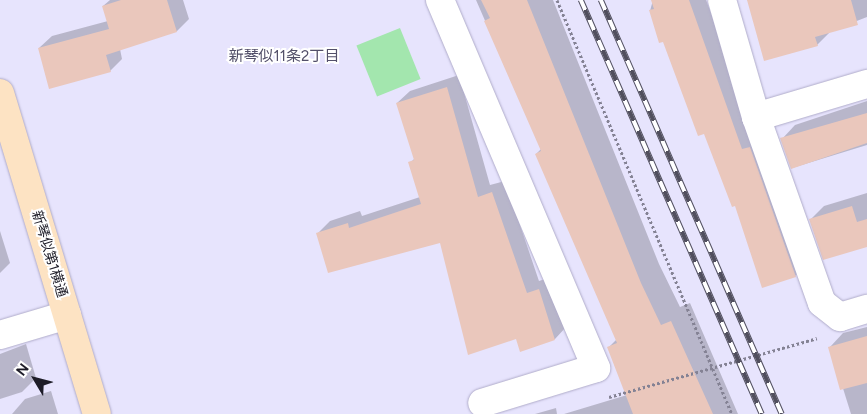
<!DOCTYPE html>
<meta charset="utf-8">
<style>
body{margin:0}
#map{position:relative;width:867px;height:414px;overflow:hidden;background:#e7e4fd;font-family:Figtree,"Noto Sans JP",sans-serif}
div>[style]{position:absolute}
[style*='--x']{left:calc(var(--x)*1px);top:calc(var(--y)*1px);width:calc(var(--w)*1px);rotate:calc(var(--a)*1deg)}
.green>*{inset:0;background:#a3e6ae;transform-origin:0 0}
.shadow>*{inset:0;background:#0003}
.building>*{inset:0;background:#eac7bc}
.path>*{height:3px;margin-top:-1.5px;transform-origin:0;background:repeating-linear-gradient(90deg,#848294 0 2.5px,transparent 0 5px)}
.roads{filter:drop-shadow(0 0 1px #b0acca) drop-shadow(0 0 1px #b0acca)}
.street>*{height:28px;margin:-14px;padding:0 14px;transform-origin:14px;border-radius:14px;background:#fff}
.secondary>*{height:28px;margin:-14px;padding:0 14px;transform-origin:14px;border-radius:14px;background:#fde3c3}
.rail>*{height:5.5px;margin-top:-2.75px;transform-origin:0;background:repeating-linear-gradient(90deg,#fff 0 11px,#514f5e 0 22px);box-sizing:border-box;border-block:1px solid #514f5e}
span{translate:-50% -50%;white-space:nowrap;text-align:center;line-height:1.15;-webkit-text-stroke:4px #fff;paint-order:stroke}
.street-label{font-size:14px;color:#1e1d28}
.neighbourhood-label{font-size:15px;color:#53506a}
.north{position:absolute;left:10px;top:354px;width:50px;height:50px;-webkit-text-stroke:4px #fff;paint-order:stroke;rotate:307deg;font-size:14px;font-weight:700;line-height:20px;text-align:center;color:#1e1d28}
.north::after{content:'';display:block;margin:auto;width:18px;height:22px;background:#1e1d28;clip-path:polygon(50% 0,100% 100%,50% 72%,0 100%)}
</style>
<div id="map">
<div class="green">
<i style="left:400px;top:28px;width:55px;height:47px;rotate:68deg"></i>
</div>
<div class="shadow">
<i style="clip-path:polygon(110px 0,183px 0,189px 19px,177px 31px,120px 49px,122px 59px,110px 71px,39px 48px,52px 36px,108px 21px,103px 6px)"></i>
<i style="clip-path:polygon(476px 0,553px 0,659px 264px,680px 307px,690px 303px,738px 414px,564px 414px,627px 395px,609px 347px,617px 339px,536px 154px,541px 149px)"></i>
<i style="clip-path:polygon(653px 0,706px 0,809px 262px,795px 276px,736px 204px,650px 11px)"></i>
<i style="clip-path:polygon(747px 0,867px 0,867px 17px,831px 31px,817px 45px)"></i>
<i style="clip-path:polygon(459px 75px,490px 185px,505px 181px,539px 281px,551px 277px,567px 326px,555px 339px,517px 337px,441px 242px,317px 234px,330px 221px,360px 211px,362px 216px,420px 197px,410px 163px,415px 158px,397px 103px,410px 91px)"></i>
<i style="clip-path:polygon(867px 101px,867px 145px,792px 168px,782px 139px,795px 125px)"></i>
<i style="clip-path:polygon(867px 193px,867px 244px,810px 220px,824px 206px)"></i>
<i style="clip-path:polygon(0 231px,10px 263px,0 273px)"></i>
<i style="clip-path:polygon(867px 327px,867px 414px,851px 414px,830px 347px,843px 333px)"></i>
<i style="clip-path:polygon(26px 344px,36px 378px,22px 392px,0 399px,0 354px)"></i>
<i style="clip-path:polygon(51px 391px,58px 414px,12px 414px,25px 399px)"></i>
<i style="clip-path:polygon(556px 408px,557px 414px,535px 414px)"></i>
</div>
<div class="building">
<i style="clip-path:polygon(121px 0,167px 0,177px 32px,106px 55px,111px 72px,49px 89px,38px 48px,109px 29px,102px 6px)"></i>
<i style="clip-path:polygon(481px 0,527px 0,641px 283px,661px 325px,671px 321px,713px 414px,633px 414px,607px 347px,617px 343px,535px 154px,541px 151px,484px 21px,490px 18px)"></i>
<i style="clip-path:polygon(651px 0,689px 0,742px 149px,750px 147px,796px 277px,762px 288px,735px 206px,732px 207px,704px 134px,698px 136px,663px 42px,659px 43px,649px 10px,654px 9px)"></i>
<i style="clip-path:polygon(747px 0,851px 0,858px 25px,815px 37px,818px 46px,764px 61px)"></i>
<i style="clip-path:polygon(447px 87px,478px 197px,492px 192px,527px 293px,539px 289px,555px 340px,520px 352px,516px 339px,468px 355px,440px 243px,328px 273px,316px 233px,348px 223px,349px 228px,421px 204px,408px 162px,414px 160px,396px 103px)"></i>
<i style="clip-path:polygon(867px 113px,867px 143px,791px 169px,780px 138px)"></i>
<i style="clip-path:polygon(852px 206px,857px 222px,867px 219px,867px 247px,823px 260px,809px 219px)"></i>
<i style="clip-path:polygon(867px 336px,867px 383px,840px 390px,828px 347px)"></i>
</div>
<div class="path">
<i style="--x:557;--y:0;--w:449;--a:67.1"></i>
<i style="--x:609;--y:397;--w:216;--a:-15.8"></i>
</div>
<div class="roads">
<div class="street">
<i style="--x:440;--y:0;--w:400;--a:67"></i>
<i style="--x:596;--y:368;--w:119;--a:162.9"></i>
<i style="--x:722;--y:0;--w:122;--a:73.8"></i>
<i style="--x:756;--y:117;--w:197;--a:70.5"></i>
<i style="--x:822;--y:303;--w:23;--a:38"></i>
<i style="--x:840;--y:317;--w:28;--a:-17"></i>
<i style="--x:756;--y:117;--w:116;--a:-16.6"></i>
<i style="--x:0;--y:335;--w:70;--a:-16.6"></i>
</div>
<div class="secondary">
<i style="--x:0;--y:93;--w:335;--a:73.2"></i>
</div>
</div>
<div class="rail">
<i style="--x:581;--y:0;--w:452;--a:66.4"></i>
<i style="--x:601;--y:0;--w:452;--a:66.4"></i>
</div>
<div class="street-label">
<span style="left:49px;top:254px;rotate:73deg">新琴似第1横通</span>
</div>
<div class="neighbourhood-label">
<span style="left:284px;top:57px">新琴似11条2丁目</span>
</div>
<div class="north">N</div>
</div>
